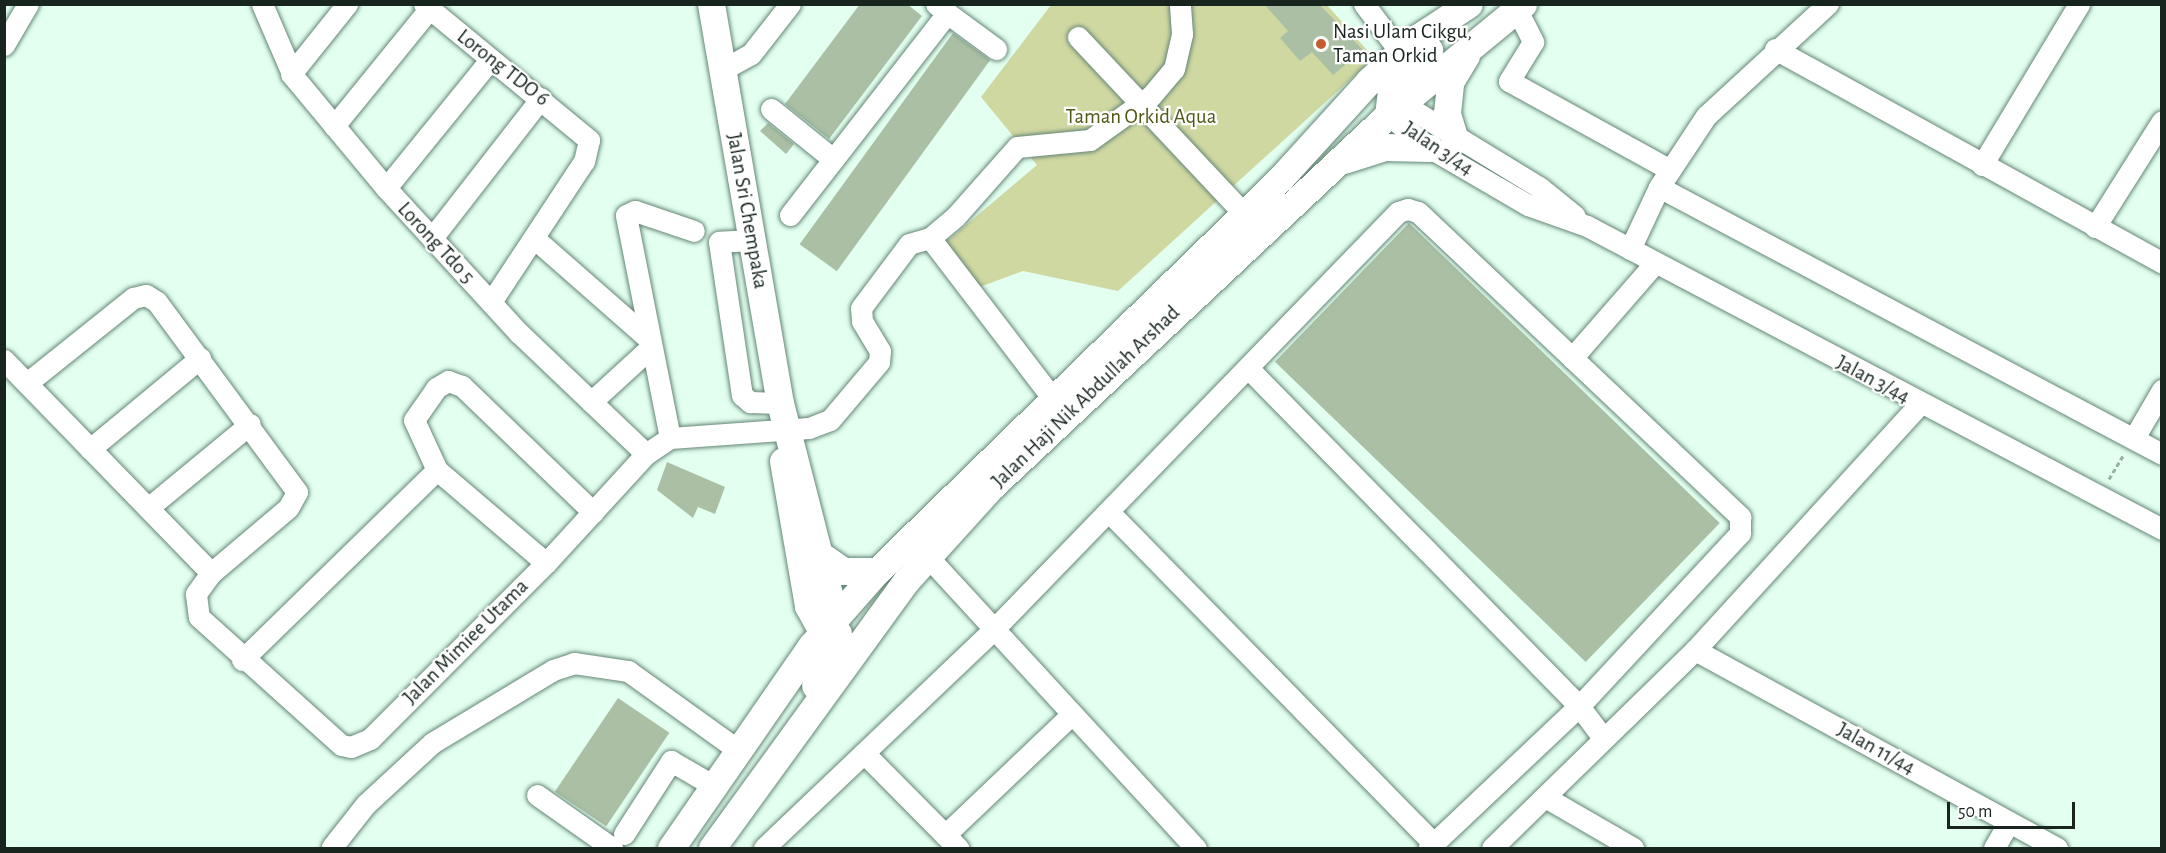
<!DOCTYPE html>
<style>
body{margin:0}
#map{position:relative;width:2166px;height:853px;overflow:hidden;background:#e2fff0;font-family:"Alegreya Sans",sans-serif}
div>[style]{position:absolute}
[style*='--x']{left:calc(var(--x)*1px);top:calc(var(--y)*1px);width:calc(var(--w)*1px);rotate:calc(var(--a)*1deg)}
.green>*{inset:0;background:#d0d8a2}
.building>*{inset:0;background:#aabfa4;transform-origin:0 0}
.path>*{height:3px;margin-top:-1.5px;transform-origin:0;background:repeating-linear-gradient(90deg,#99b1a5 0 4.5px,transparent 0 7.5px)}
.roads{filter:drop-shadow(0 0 2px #658675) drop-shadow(0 0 2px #658675)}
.minor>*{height:21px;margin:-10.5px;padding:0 10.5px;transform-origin:10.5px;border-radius:10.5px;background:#fff}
.major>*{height:27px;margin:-13.5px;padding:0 13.5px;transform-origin:13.5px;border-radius:13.5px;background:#fff}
.dots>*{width:16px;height:16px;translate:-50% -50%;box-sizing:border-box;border:3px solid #fff;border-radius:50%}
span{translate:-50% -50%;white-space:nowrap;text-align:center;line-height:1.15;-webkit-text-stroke:4.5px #fff;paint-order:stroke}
.poi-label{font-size:21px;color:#17251e}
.left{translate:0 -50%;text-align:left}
.street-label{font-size:21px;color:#17251e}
.park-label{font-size:21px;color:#515817}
.frame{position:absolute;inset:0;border:6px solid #17251e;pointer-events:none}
.scale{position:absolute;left:1947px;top:802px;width:128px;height:27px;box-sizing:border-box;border:3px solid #17251e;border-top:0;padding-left:8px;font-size:18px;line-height:21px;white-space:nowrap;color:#17251e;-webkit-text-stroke:4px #fff;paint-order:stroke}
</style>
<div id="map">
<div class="green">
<i style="clip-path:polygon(1051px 5px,1327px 5px,1374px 58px,1118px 291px,1023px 271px,977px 288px,946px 242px,1037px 165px,981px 97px)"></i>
</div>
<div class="building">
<i style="clip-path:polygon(860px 4px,907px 4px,922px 16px,829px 139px,785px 104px)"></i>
<i style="clip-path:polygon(1264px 4px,1319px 4px,1363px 50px,1333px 75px,1312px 52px,1300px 61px,1280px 38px,1288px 31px)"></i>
<i style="left:953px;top:33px;width:46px;height:261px;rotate:36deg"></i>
<i style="clip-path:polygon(768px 123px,794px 144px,786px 154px,760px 131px)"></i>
<i style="left:1409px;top:223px;width:432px;height:193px;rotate:44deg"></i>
<i style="clip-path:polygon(667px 462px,725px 487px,715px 514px,698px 507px,693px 518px,657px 490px)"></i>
<i style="left:618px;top:698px;width:62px;height:113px;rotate:34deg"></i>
</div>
<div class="path">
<i style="--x:2109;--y:479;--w:29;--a:-59"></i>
</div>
<div class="roads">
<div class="minor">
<i style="--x:262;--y:4;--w:78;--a:66.7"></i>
<i style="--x:293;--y:76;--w:146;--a:50.3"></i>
<i style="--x:386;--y:188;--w:197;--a:47.5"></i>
<i style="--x:519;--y:333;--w:175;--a:43.6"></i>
<i style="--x:424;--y:4;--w:214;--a:39.5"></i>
<i style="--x:589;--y:140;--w:22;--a:103"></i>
<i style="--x:584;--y:161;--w:169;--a:123.4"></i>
<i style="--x:1364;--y:4;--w:60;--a:53.1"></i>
<i style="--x:1517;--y:10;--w:36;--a:63"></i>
<i style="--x:1533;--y:42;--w:46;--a:121.6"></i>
<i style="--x:1509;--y:81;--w:184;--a:28.9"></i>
<i style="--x:947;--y:13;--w:61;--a:36.3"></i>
<i style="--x:1078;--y:37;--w:241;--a:46.8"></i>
<i style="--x:4;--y:45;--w:48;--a:-59.7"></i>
<i style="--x:1775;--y:49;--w:442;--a:28.9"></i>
<i style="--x:722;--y:70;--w:33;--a:-29"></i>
<i style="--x:751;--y:54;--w:63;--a:-52"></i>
<i style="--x:291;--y:74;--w:90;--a:-51.3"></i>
<i style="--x:1403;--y:104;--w:159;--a:31.4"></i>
<i style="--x:1539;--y:187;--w:46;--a:38.9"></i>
<i style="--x:771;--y:109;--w:80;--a:38.9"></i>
<i style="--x:1388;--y:115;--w:53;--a:38.2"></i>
<i style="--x:1430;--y:148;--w:113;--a:30.2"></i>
<i style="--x:1528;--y:205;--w:63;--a:19.6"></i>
<i style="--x:1587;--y:226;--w:650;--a:27.79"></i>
<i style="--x:334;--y:126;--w:151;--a:-50.9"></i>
<i style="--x:1982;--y:165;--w:188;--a:-58.9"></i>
<i style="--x:1659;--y:187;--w:569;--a:27.96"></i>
<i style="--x:386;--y:188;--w:166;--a:-50.9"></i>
<i style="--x:790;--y:215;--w:256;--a:-52.1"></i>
<i style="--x:947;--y:13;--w:14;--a:-141"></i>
<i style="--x:2095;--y:227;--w:125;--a:-57.7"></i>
<i style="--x:432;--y:238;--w:177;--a:-52.1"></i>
<i style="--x:534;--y:238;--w:152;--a:41.3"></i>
<i style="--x:930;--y:238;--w:203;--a:52.6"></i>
<i style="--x:753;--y:240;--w:34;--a:177"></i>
<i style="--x:719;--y:242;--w:155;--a:81.5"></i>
<i style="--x:742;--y:395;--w:11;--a:41"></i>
<i style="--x:750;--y:402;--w:30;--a:2"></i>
<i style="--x:1630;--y:249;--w:68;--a:-64.9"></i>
<i style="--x:1659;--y:187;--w:85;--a:-56.5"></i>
<i style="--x:1706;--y:116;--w:166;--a:-42.6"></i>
<i style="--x:1572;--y:358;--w:126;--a:-48.9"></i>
<i style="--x:4;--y:360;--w:297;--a:45.8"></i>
<i style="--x:1250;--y:370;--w:470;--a:45.6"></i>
<i style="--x:1579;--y:706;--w:39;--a:53"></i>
<i style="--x:27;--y:383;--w:136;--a:-38.7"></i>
<i style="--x:133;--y:298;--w:13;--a:-13"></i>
<i style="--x:146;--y:295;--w:13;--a:32"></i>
<i style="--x:157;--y:302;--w:236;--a:53.6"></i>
<i style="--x:297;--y:492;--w:18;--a:119"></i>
<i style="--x:288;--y:508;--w:101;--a:139.8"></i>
<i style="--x:211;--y:573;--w:26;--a:126"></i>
<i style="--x:196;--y:594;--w:23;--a:83"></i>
<i style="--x:199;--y:617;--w:191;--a:42"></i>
<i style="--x:341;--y:745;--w:10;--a:11"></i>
<i style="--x:351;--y:747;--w:21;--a:-23"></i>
<i style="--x:370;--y:739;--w:249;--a:-45"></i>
<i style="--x:546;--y:563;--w:148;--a:-47.5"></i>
<i style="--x:646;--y:454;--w:29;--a:-34"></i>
<i style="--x:670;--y:438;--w:139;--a:-4.1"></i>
<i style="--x:809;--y:428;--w:22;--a:-21"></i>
<i style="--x:830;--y:420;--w:76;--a:-49.8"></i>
<i style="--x:879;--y:362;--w:11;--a:-85"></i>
<i style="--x:880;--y:351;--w:35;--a:-121"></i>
<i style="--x:862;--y:321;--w:13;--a:-94"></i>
<i style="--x:861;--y:308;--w:80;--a:-53.1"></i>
<i style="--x:909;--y:244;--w:22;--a:-16"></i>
<i style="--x:930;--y:238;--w:34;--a:-40"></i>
<i style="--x:956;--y:216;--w:92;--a:-48.5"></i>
<i style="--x:1017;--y:147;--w:73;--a:-5.5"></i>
<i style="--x:1090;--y:140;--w:75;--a:-35.8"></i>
<i style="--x:1151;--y:96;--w:35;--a:-50"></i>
<i style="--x:1174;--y:69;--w:36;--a:-77"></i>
<i style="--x:1182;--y:34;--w:30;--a:-94"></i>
<i style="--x:591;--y:402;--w:80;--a:-42.5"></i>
<i style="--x:670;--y:438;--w:227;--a:-101.2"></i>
<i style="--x:626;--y:215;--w:10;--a:-24"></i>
<i style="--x:635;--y:211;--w:62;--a:18.7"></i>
<i style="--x:2134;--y:438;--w:56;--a:-59.7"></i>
<i style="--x:90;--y:449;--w:143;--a:-39.6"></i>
<i style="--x:148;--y:508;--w:132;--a:-39.5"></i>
<i style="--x:1109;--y:512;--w:465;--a:45.6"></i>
<i style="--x:928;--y:557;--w:396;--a:47.4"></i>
<i style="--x:546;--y:563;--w:143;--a:-139.5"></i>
<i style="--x:437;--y:470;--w:55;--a:-114.7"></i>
<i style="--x:414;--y:420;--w:39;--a:-55"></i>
<i style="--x:436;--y:388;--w:14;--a:-30"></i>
<i style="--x:448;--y:381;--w:15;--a:20"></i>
<i style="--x:462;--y:386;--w:182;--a:43.9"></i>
<i style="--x:1695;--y:650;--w:413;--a:28.7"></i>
<i style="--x:242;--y:660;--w:272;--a:-44.3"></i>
<i style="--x:864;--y:753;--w:134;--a:45.3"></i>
<i style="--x:537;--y:795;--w:92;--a:35.2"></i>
<i style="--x:1545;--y:797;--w:102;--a:30.1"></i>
<i style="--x:624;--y:834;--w:87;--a:-57.2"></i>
<i style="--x:671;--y:761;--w:50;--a:30.2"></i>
<i style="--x:945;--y:835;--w:174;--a:-43.6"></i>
<i style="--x:332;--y:847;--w:55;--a:-51.7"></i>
<i style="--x:366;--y:804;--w:90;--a:-42.7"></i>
<i style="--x:432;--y:743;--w:141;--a:-31.1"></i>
<i style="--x:553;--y:670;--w:22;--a:-18"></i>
<i style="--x:574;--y:663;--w:55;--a:8.4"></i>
<i style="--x:628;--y:671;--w:135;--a:35.7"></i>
<i style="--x:764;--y:848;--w:315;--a:-43.6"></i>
<i style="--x:992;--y:631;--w:583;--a:-45.9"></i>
<i style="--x:1398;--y:212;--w:10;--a:-17"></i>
<i style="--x:1408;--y:209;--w:10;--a:17"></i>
<i style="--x:1418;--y:212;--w:444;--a:43.4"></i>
<i style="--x:1740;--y:517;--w:16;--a:90"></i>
<i style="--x:1740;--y:533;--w:236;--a:132.9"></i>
<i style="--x:1579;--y:706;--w:207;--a:136.6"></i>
<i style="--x:1492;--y:848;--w:284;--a:-44.3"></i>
<i style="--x:1695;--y:650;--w:332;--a:-47.6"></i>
<i style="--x:1994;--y:848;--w:30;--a:-60"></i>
</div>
<div class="major">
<i style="--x:711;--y:4;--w:405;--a:80.2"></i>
<i style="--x:780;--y:403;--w:221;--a:75.6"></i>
<i style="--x:835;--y:617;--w:30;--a:92"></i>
<i style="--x:834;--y:647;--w:43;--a:116"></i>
<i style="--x:1388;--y:115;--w:23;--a:-83"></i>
<i style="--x:1391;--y:92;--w:57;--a:-47.9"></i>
<i style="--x:1455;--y:140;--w:28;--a:-107"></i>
<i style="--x:1447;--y:113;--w:31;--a:-84"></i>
<i style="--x:1450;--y:82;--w:31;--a:-59"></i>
<i style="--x:1344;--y:160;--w:43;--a:-17.6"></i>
<i style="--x:1385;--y:147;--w:45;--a:1.3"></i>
<i style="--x:783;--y:461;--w:147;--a:80.2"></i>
<i style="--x:808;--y:606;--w:29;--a:61"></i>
<i style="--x:822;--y:631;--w:16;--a:7"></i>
<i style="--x:816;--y:552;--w:33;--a:35"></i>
<i style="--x:843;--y:571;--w:34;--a:0"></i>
<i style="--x:671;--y:848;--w:246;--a:-55.3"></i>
<i style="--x:811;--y:646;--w:100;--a:-48.7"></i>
<i style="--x:877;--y:571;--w:561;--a:-44.21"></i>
<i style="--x:1279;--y:180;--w:134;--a:-47.7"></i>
<i style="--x:1369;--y:81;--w:57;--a:-42.9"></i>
<i style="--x:1411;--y:42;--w:69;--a:-33.2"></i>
<i style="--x:712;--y:848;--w:331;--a:-54"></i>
<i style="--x:907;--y:580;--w:127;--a:-47.9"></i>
<i style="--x:992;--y:486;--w:543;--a:-43.13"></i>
<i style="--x:1388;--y:115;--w:175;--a:-39.4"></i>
</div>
</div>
<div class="dots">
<i style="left:1321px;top:44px;background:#c35d2e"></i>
</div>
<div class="poi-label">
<span class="left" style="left:1333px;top:44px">Nasi Ulam Cikgu,<br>Taman Orkid</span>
</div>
<div class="street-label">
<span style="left:503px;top:68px;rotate:38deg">Lorong TDO 6</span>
<span style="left:1438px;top:149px;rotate:34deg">Jalan 3/44</span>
<span style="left:747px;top:211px;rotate:80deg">Jalan Sri Chempaka</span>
<span style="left:436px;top:243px;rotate:47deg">Lorong Tdo 5</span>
<span style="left:1873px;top:380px;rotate:28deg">Jalan 3/44</span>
<span style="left:1086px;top:397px;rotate:-44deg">Jalan Haji Nik Abdullah Arshad</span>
<span style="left:466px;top:642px;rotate:-45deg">Jalan Mimiee Utama</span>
<span style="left:1876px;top:749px;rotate:29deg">Jalan 11/44</span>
</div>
<div class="park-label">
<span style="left:1141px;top:117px">Taman Orkid Aqua</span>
</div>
<div class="frame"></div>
<div class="scale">50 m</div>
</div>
